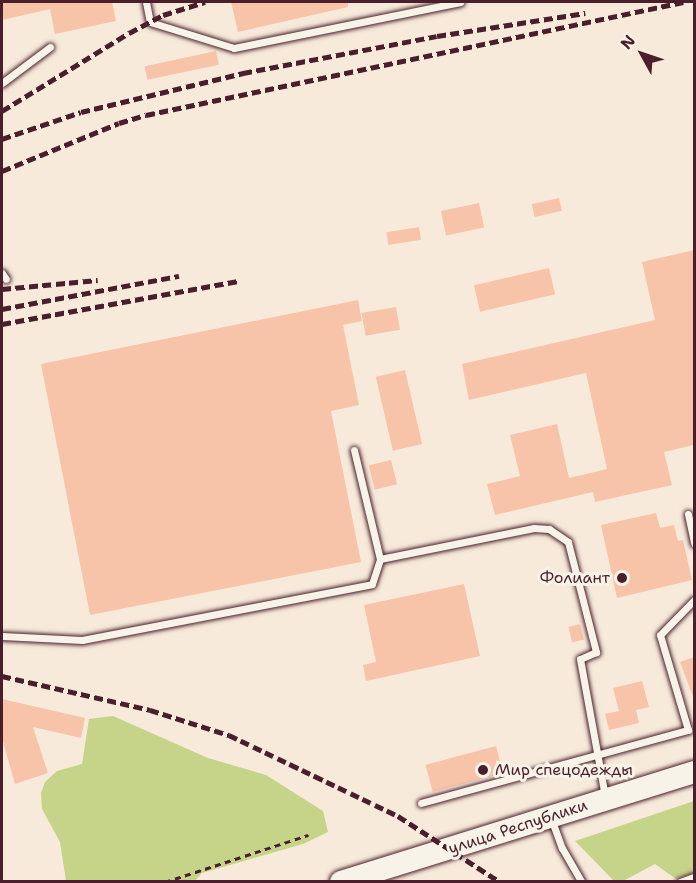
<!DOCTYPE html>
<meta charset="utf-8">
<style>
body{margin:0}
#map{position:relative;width:696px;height:883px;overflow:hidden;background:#f7eadb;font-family:"Shantell Sans",sans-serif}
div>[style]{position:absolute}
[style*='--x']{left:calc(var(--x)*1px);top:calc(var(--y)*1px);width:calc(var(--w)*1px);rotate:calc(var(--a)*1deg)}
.green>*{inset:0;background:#c5d488}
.building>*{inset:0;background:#f8c4a9;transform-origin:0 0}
.path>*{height:3px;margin-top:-1.5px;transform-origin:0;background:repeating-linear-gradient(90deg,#4a1f2b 0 6px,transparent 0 10.5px)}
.roads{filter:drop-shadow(0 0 2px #4a1f2b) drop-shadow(0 0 2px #4a1f2b)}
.lane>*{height:7px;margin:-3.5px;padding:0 3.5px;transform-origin:3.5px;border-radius:3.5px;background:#f7f3e8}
.primary>*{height:22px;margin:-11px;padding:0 11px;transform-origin:11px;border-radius:11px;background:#f7f3e8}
.rail>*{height:4.5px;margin-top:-2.25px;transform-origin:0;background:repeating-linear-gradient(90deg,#4a1f2b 0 9px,transparent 0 13.5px)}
.dots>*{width:16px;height:16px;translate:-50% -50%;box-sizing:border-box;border:3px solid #f7f3e8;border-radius:50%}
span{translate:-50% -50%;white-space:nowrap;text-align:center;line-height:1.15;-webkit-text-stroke:6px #f7f3e8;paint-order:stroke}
.poi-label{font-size:16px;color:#4a1f2b}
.right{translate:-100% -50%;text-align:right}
.left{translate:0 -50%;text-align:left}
.street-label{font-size:16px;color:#4a1f2b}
.frame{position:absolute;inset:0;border:3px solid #4a1f2b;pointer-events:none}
.north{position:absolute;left:612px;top:24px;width:60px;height:60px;-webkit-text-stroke:4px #f7f3e8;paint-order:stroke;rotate:310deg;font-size:16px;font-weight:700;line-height:24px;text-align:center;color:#4a1f2b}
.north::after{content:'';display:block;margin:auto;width:21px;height:27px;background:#4a1f2b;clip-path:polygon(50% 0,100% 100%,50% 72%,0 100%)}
</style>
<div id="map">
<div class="green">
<i style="clip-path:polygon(113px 716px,208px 758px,266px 775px,323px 811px,328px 832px,303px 844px,202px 873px,195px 881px,66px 881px,60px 842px,42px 809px,41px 793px,45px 782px,57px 771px,82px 764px,89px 719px)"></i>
<i style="clip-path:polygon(694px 801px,694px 873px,676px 879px,655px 864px,623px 881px,614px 881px,575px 841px)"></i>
</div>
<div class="building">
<i style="clip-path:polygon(2px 2px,112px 2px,116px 21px,55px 34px,50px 9px,2px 20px)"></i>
<i style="clip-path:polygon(231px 2px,348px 2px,348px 7px,238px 32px)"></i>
<i style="left:216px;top:51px;width:14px;height:73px;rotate:78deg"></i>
<i style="left:559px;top:198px;width:13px;height:28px;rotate:77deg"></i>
<i style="left:479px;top:203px;width:25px;height:39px;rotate:78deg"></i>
<i style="left:419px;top:227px;width:13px;height:33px;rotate:81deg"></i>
<i style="clip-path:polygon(694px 250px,694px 445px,664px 452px,672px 485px,595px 502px,593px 492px,495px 515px,487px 484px,520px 476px,510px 435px,557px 424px,569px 478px,607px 469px,586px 373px,469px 400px,462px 364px,655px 320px,642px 262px)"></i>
<i style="left:549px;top:268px;width:27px;height:77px;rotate:77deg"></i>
<i style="clip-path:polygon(358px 300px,362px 321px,343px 325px,359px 405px,331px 411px,361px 562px,90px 615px,41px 364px)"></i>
<i style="left:396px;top:307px;width:23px;height:35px;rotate:80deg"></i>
<i style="left:405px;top:370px;width:76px;height:30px;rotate:77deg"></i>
<i style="left:391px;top:460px;width:25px;height:23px;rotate:76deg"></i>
<i style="clip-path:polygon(656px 513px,660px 528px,674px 525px,678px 541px,683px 540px,692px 580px,617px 598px,601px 525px)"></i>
<i style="clip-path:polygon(464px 584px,480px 656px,366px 681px,363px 665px,376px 662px,364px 605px)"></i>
<i style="left:580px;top:624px;width:16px;height:12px;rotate:76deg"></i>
<i style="clip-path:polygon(694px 657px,694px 697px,693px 697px,680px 662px)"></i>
<i style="clip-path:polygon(642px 681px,649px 707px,636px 710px,639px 723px,609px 730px,605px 714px,619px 711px,613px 688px)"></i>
<i style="clip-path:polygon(2px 699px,85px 718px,81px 738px,33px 727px,48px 773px,15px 784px,2px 738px)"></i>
<i style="left:496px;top:746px;width:28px;height:73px;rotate:75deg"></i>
</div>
<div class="path">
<i style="--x:165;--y:882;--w:151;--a:-18.2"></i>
</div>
<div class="roads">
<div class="lane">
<i style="--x:146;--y:2;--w:20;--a:79"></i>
<i style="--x:150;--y:22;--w:88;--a:17.2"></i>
<i style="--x:234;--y:48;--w:231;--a:-11.5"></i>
<i style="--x:2;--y:83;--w:60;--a:-36.9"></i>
<i style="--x:2;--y:273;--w:7;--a:56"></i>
<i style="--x:354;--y:450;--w:112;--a:76.6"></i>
<i style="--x:380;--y:559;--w:157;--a:-11.4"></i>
<i style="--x:534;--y:528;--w:15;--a:4"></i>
<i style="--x:549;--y:529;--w:23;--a:34"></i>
<i style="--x:568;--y:542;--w:114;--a:75.7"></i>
<i style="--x:596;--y:652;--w:17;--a:156"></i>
<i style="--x:580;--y:659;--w:140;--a:79.7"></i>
<i style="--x:688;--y:514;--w:30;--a:78"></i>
<i style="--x:2;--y:636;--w:80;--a:2.9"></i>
<i style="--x:82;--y:640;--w:295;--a:-10.9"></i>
<i style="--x:372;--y:584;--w:26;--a:-72"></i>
<i style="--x:421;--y:803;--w:277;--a:-15.3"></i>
<i style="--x:688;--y:730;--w:99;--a:-106.4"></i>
<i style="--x:660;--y:635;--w:49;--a:-45.8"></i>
<i style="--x:552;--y:821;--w:29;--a:70"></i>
<i style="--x:562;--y:848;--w:39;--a:60"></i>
<i style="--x:680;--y:882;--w:15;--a:-20"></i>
</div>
<div class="primary">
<i style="--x:341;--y:882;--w:370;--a:-17.3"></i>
</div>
</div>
<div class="rail">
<i style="--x:2;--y:111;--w:149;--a:-31.6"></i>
<i style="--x:129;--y:33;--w:38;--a:-28"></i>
<i style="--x:163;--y:15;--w:44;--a:-17.2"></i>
<i style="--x:2;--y:139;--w:83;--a:-18.9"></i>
<i style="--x:81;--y:112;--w:167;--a:-13.5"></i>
<i style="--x:243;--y:73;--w:197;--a:-10.8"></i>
<i style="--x:437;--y:36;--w:150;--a:-8.8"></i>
<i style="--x:2;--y:171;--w:126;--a:-22.3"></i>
<i style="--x:119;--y:123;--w:28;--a:-17"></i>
<i style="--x:146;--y:115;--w:549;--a:-11.88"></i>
<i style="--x:2;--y:289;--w:96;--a:-5.4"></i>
<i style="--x:2;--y:309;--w:180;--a:-10.6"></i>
<i style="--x:2;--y:324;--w:240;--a:-10.3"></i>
<i style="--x:2;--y:676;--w:152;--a:12.9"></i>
<i style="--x:150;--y:710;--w:83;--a:17.6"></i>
<i style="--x:229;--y:735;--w:187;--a:25.6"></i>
<i style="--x:398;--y:816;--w:121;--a:32.9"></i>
</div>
<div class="dots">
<i style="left:622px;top:578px;background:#4a1f2b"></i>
<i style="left:483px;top:770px;background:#4a1f2b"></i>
</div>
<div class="poi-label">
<span class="right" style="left:610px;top:578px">Фолиант</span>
<span class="left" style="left:495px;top:770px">Мир спецодежды</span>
</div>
<div class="street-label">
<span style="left:518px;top:827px;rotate:-18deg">улица Республики</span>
</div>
<div class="frame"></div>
<div class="north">N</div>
</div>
